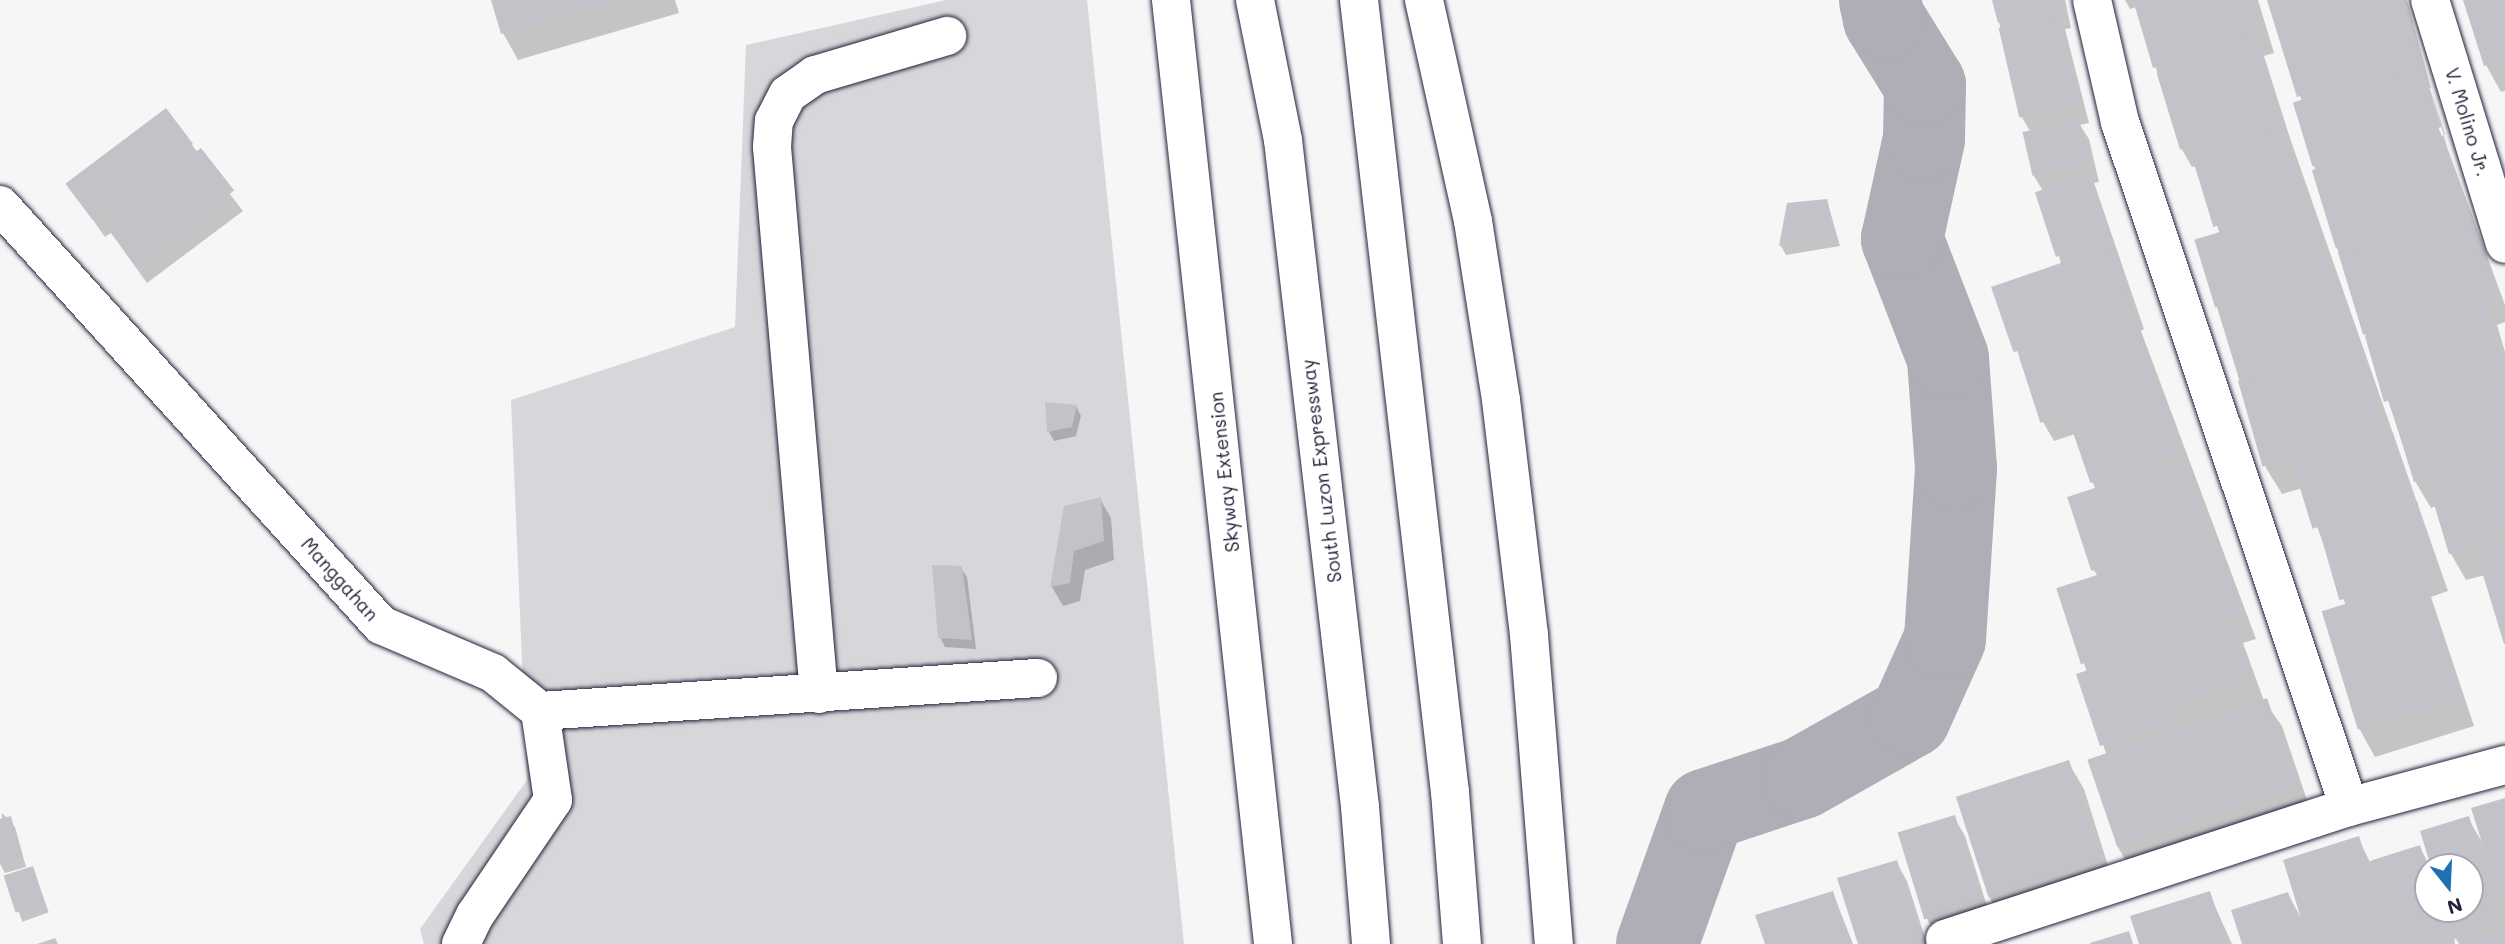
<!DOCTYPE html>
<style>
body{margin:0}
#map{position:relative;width:2505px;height:944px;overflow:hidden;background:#f6f6f7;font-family:Mali,sans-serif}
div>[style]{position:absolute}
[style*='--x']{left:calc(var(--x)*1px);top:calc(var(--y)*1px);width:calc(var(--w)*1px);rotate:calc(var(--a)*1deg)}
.green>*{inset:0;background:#d7d7db}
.shadow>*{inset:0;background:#0003;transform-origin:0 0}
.river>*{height:82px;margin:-41px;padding:0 41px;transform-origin:41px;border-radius:41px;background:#aeaeb7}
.building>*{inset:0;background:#c2c2c9;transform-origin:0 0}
.roads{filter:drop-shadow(0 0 2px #22223b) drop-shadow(0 0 2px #22223b)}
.minor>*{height:38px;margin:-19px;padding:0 19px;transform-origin:19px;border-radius:19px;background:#fff}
.highway>*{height:38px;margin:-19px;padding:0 19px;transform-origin:19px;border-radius:19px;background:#fff}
span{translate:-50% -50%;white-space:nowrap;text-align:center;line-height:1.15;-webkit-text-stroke:7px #fff;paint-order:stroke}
.street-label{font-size:19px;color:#22223b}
.north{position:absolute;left:2414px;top:853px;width:70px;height:70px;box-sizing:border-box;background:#fff;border:2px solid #a7a7b1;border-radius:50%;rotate:162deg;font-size:19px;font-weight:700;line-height:28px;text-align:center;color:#22223b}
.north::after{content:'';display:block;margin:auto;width:24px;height:32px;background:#1f6fb2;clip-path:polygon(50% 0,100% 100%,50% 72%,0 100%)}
</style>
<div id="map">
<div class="green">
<i style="clip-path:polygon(946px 0,1087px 0,1184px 944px,424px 944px,420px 929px,527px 780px,511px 400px,735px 327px,746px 45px)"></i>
</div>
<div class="shadow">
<i style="clip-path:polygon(493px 0,675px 0,679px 13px,518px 60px,503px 33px)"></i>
<i style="clip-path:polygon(1994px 0,2065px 0,2071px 28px,2065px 29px,2089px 123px,2080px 125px,2089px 139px,2099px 182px,2094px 183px,2144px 329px,2141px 331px,2256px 639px,2243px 643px,2264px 701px,2282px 726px,2311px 812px,2132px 871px,2116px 844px,2106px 753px,2078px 675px,2087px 672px,2058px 590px,2098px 577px,2094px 570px,2096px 491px,2075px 434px,2054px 441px,2043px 422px,1994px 287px,2061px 264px,2043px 191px,2034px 176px,2030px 131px,2021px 116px)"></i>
<i style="clip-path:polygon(2125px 0,2258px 0,2274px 53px,2264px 56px,2290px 138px,2448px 591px,2431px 597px,2474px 726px,2375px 757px,2360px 730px,2346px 606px,2303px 488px,2282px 494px,2266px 468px,2217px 307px,2220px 234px,2196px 166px,2192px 167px,2181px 148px,2137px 7px,2130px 9px)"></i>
<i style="clip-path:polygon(evenodd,2271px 0,2407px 0,2447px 147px,2505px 305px,2505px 322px,2497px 325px,2505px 352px,2505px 640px,2485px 575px,2466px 580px,2451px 554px,2436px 506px,2431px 508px,2415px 481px,2337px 248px,2314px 165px,2302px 102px,2271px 0,2427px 88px,2431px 88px,2445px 135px,2441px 136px,2427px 88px)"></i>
<i style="clip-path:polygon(2465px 0,2505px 0,2505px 91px,2501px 92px,2486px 65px)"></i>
<i style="clip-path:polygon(165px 110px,243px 211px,147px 283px,111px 233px,105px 237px,67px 183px)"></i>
<i style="clip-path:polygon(1827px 201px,1840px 246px,1786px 255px,1781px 246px,1789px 204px)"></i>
<i style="clip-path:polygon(1076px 406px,1081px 416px,1076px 436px,1054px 441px,1049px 432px)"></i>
<i style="clip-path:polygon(1100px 499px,1111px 518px,1114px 560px,1085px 570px,1080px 601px,1063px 606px,1052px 587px,1065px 507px)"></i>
<i style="clip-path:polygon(961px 568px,967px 577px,976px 649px,945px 647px,940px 637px)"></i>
<i style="clip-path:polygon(2068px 762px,2084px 789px,2115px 888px,2004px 923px,1989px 896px)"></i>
<i style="clip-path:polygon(2505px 800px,2505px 944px,2459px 944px,2454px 935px,2455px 944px,2244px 944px,2288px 894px,2300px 916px,2358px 838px,2370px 862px,2419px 847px,2431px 867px,2428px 909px,2470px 909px,2470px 867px,2433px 867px,2468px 818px,2482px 842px)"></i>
<i style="clip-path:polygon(2px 813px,15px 827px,26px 867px,5px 873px,0 864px)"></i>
<i style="clip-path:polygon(1954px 817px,1965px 836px,1992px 922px,1938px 938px,1927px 919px)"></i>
<i style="clip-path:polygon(1896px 862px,1907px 881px,1927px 944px,1860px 944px)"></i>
<i style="left:33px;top:869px;width:46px;height:28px;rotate:70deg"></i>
<i style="clip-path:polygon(1833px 893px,1853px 944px,1766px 944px)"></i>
<i style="clip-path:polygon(2209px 893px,2232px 944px,2140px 944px)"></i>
<i style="clip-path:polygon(55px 938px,58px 944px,37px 944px)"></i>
</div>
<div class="river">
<i style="--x:1657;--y:944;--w:142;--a:-70.3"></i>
<i style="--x:1705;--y:810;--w:102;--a:-18.3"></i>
<i style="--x:1802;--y:778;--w:124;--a:-29.5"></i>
<i style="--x:1910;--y:717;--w:85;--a:-65.8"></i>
<i style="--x:1945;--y:639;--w:171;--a:-86.3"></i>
<i style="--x:1956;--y:468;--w:110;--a:-94.2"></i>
<i style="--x:1948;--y:358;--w:128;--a:-111.1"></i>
<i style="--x:1902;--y:239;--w:102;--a:-77.6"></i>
<i style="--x:1924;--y:139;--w:54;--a:-88.9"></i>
<i style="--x:1925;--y:85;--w:78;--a:-121.8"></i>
<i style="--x:1884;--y:19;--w:19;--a:-102"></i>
</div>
<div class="building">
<i style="clip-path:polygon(491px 0,616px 0,616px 1px,501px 34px)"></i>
<i style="clip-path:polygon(1992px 0,2060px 0,2062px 9px,1998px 23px)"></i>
<i style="clip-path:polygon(2133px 0,2254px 0,2264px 34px,2153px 68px)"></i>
<i style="clip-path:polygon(2267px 0,2401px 0,2420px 60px,2297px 97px)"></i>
<i style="clip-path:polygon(2463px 0,2505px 0,2505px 60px,2484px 66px)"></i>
<i style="left:2059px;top:14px;width:92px;height:62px;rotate:77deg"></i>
<i style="left:2258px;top:42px;width:80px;height:106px;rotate:73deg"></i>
<i style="left:2422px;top:63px;width:67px;height:135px;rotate:73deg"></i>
<i style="left:166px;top:108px;width:45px;height:126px;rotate:53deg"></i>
<i style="left:2079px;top:119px;width:45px;height:58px;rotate:77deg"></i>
<i style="left:2283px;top:123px;width:79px;height:97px;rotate:73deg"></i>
<i style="left:2440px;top:131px;width:82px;height:134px;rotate:73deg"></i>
<i style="left:201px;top:148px;width:54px;height:123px;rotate:52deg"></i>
<i style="left:2091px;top:174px;width:68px;height:59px;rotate:72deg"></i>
<i style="clip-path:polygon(1827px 199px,1836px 237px,1779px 246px,1787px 203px)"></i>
<i style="left:2311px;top:204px;width:71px;height:122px;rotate:73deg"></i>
<i style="left:2471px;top:212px;width:86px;height:139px;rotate:73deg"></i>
<i style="left:2113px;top:245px;width:69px;height:129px;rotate:71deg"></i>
<i style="left:2336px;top:275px;width:72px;height:123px;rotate:72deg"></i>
<i style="left:2486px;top:301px;width:69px;height:126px;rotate:74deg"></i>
<i style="left:2136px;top:319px;width:69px;height:123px;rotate:72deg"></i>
<i style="left:2360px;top:346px;width:89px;height:127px;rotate:74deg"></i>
<i style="clip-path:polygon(2505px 371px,2505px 454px,2414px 482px,2391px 407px)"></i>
<i style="left:2161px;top:390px;width:65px;height:97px;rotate:71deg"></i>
<i style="clip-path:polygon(1045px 402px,1077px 405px,1072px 427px,1047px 432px)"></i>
<i style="left:2393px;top:433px;width:68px;height:105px;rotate:73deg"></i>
<i style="clip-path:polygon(2505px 457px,2505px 537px,2449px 554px,2427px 481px)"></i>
<i style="left:2187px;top:458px;width:78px;height:126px;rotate:72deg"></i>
<i style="clip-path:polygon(1101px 497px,1104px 541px,1074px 551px,1070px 583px,1050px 587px,1064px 506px)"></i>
<i style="left:2417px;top:501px;width:74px;height:102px;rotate:74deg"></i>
<i style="left:2217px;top:536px;width:80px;height:169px;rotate:72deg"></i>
<i style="clip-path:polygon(2505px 543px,2505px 644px,2504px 644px,2476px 552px)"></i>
<i style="clip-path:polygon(932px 565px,962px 566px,972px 640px,938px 638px)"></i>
<i style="left:2424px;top:580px;width:124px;height:107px;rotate:73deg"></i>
<i style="clip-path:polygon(2233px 622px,2251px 677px,2176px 702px,2182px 719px,2100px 746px,2076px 674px)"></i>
<i style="left:2267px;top:698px;width:92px;height:190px;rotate:71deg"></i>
<i style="left:2069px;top:760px;width:106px;height:119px;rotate:72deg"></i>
<i style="clip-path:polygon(2505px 798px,2505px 912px,2504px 912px,2471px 808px)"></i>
<i style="left:1955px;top:815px;width:91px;height:60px;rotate:73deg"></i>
<i style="clip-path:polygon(11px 816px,22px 857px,0 864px,0 819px)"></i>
<i style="clip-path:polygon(2469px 816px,2503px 923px,2454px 939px,2444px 909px,2470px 909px,2470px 867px,2431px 867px,2420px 831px)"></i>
<i style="clip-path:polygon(2359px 836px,2392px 944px,2309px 944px,2283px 860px)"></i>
<i style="clip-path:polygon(2420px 845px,2428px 870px,2428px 909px,2440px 909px,2449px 936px,2424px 944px,2397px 944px,2370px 861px)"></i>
<i style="clip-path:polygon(1897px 860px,1923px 944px,1858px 944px,1837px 878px)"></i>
<i style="left:33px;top:866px;width:39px;height:31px;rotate:72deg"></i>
<i style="clip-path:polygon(1833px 891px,1850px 944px,1765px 944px,1755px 915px)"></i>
<i style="clip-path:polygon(2210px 891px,2227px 944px,2139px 944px,2130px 916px)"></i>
<i style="clip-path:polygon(2288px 892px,2305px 944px,2242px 944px,2231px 910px)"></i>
<i style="clip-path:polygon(2129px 931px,2133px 944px,2090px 944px,2090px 943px)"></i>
<i style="clip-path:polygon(2505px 931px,2505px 944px,2466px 944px,2466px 943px)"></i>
</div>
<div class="roads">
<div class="minor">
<i style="--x:2092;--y:0;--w:125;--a:77.1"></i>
<i style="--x:2120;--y:122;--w:722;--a:71.51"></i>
<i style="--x:2430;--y:0;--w:255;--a:72.9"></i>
<i style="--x:0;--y:205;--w:567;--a:47.79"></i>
<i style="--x:381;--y:625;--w:122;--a:23.2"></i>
<i style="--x:493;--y:673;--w:60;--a:39"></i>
<i style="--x:540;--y:711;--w:90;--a:81.7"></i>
<i style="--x:553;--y:800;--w:139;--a:124.1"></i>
<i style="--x:475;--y:915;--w:32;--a:116"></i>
<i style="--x:819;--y:694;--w:549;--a:-94.91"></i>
<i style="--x:772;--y:147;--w:26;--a:-86"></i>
<i style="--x:774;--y:121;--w:30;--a:-63"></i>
<i style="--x:788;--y:94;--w:33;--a:-35"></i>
<i style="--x:815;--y:75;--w:138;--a:-16.5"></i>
<i style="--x:540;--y:711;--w:499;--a:-3.8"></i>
<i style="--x:1945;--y:939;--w:425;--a:-18.1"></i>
<i style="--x:2349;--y:807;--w:162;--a:-15.1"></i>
</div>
<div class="highway">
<i style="--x:1171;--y:0;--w:949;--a:83.83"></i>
<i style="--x:1255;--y:0;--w:143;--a:78.7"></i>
<i style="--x:1283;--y:140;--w:671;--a:83.41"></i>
<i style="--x:1360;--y:807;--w:137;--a:85.4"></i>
<i style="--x:1359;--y:0;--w:797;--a:83.45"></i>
<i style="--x:1450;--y:792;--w:152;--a:85.5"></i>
<i style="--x:1424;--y:0;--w:226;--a:77.5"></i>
<i style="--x:1473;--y:221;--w:181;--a:81.1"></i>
<i style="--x:1501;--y:400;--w:237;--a:83.2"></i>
<i style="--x:1529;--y:635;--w:310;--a:85.4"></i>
</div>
</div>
<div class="street-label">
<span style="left:2468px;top:122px;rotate:73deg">V. Molino Jr.</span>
<span style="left:1321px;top:471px;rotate:-97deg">South Luzon Expressway</span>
<span style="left:1224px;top:472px;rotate:-96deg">Skyway Extension</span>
<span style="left:340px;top:579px;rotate:48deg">Manggahan</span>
</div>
<div class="north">N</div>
</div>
